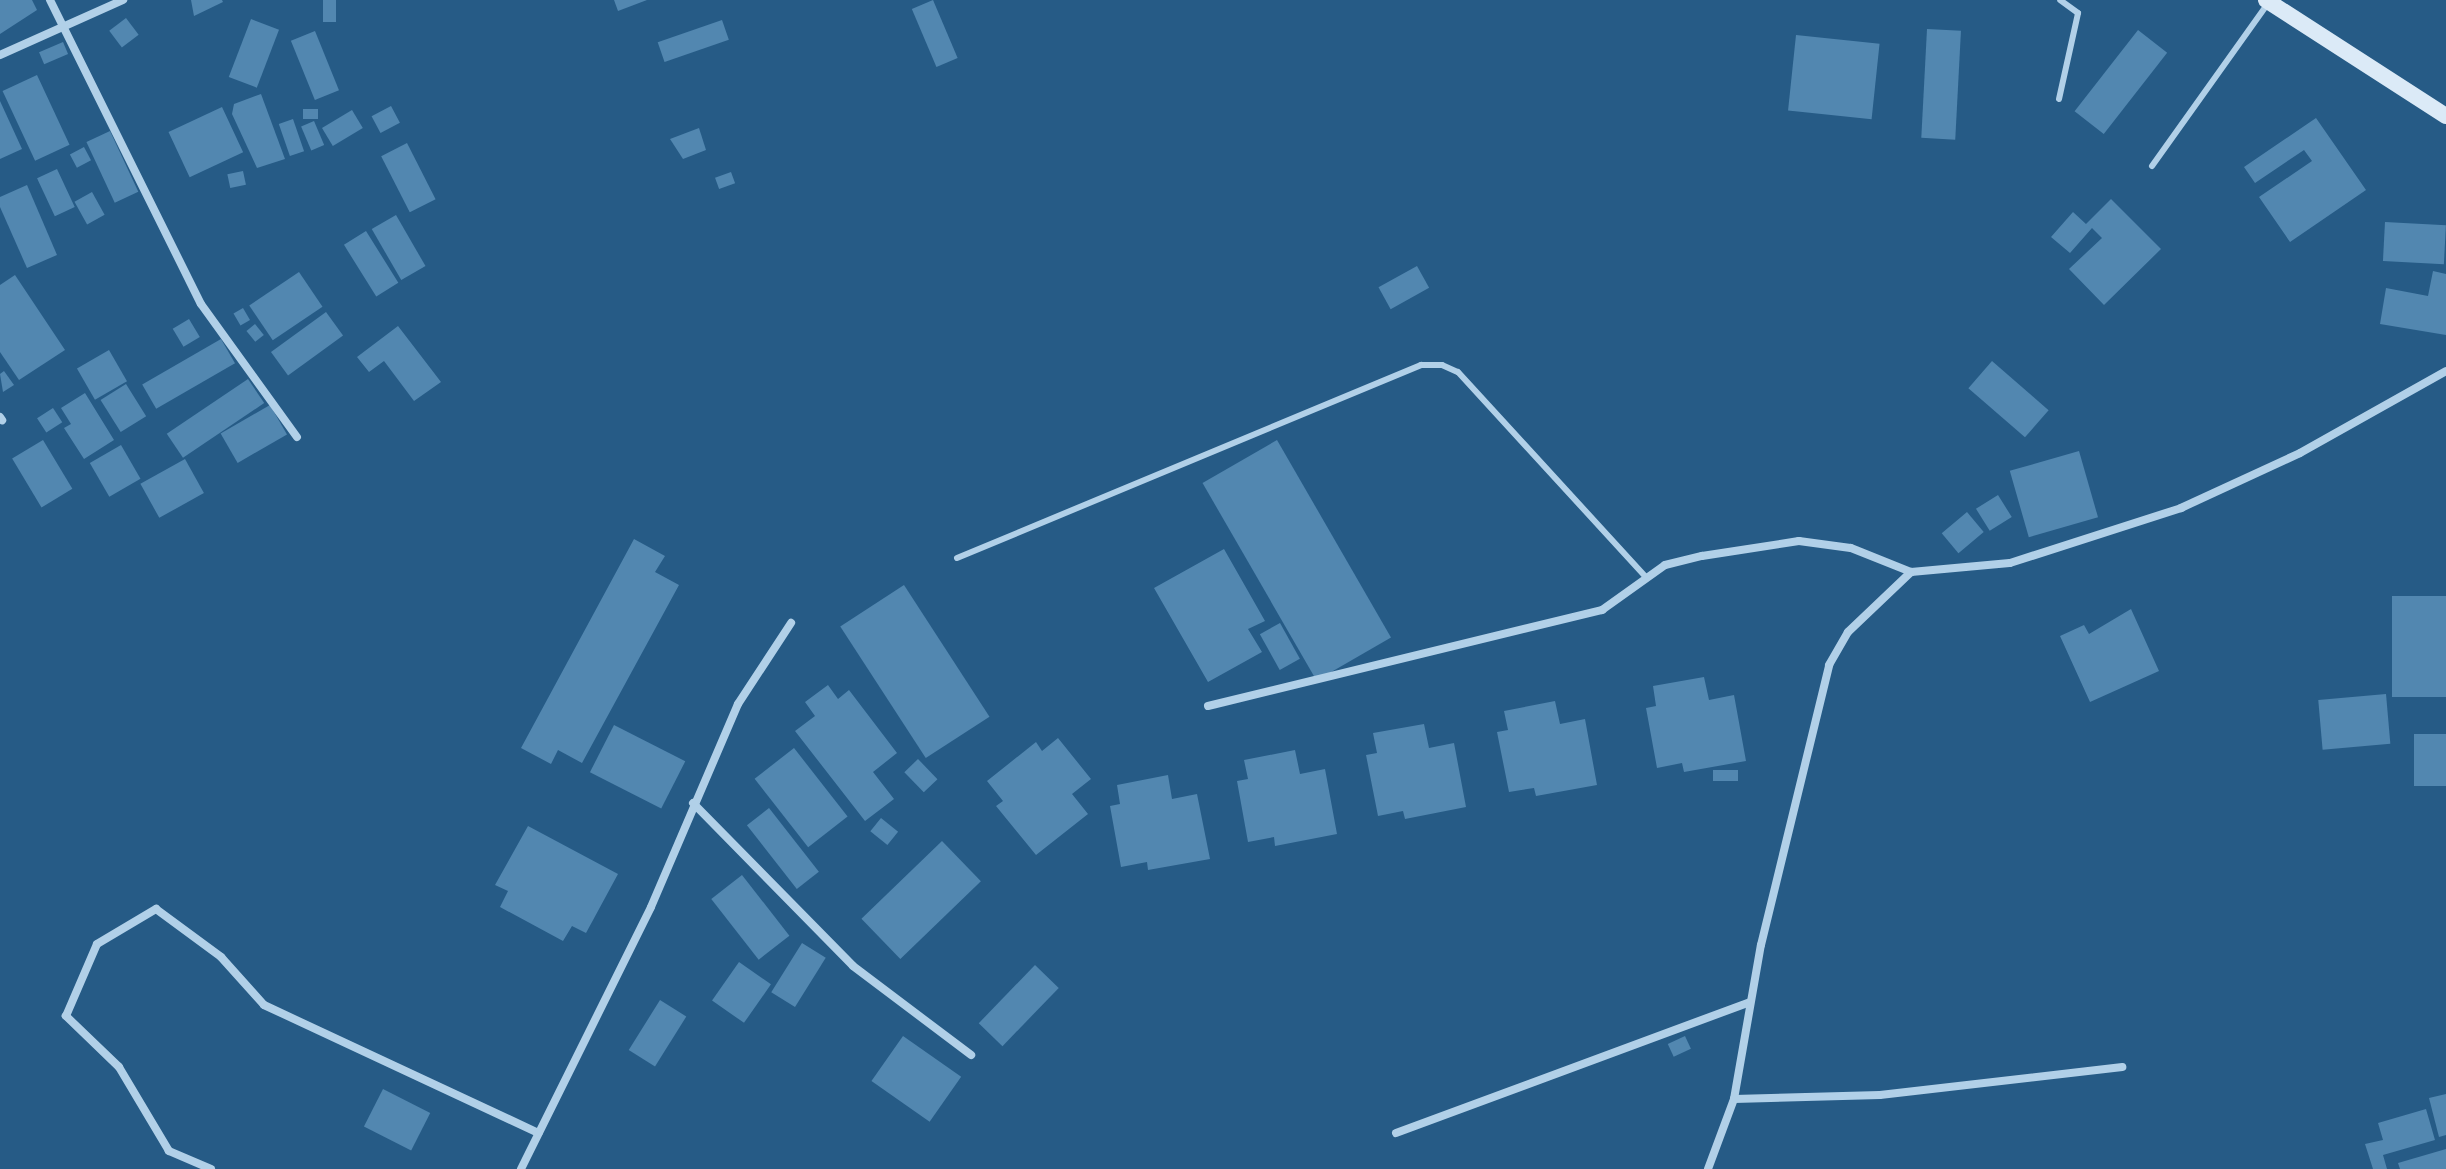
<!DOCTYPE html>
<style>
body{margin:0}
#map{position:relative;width:2446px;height:1169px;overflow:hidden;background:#265b86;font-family:"Archivo Narrow",sans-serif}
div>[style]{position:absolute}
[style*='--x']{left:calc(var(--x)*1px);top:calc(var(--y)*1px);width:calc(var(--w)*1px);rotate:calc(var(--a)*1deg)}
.building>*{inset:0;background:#5287b0;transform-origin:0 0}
.service>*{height:6px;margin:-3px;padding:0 3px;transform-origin:3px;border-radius:3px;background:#b1d0e8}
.minor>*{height:8px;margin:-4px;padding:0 4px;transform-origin:4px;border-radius:4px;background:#b1d0e8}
.secondary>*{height:16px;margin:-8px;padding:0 8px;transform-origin:8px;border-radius:8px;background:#dbeaf7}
span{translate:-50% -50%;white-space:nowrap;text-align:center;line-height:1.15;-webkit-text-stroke:7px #265b86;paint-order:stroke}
</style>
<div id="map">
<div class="building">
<i style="clip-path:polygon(0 0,32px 0,37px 10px,0 34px)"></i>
<i style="clip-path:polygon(191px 0,222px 0,223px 2px,194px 16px)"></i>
<i style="left:323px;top:0;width:13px;height:22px"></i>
<i style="clip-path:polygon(614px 0,647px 0,618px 11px)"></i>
<i style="left:933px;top:0;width:63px;height:23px;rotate:67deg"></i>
<i style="left:126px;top:18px;width:21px;height:21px;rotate:53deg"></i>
<i style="left:251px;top:19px;width:30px;height:62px;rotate:21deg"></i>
<i style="left:722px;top:20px;width:21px;height:68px;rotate:71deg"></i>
<i style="left:1927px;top:29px;width:34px;height:109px;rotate:3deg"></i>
<i style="left:2138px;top:30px;width:37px;height:103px;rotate:38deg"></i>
<i style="left:315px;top:31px;width:64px;height:26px;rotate:68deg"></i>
<i style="left:1796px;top:35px;width:84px;height:76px;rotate:6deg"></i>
<i style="left:63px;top:42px;width:13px;height:26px;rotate:67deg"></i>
<i style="left:37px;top:75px;width:77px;height:38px;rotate:65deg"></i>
<i style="clip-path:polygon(261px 94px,285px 159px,257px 168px,232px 114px,234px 104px)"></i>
<i style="clip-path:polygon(0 101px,22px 149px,0 159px)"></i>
<i style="left:391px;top:106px;width:19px;height:22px;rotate:62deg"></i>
<i style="left:222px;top:107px;width:50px;height:59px;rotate:65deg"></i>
<i style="left:303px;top:109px;width:15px;height:10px"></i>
<i style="left:352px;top:110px;width:21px;height:35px;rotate:59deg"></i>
<i style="clip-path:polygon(2316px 118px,2366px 190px,2290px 242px,2259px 197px,2312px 161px,2304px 150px,2255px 183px,2244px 167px)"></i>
<i style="left:293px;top:119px;width:34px;height:15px;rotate:71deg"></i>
<i style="left:314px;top:121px;width:26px;height:14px;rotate:67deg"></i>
<i style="clip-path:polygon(699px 128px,706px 150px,683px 159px,670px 139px)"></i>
<i style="left:110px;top:131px;width:67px;height:26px;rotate:65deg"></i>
<i style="left:407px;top:143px;width:63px;height:29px;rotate:63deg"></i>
<i style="left:84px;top:147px;width:15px;height:16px;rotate:62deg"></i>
<i style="left:57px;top:169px;width:42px;height:22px;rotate:65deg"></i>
<i style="left:243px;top:171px;width:14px;height:16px;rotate:78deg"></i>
<i style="left:731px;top:172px;width:12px;height:17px;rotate:70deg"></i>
<i style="clip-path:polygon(27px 185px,57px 255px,27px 268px,0 207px,0 197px)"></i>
<i style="left:92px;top:192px;width:26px;height:20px;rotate:61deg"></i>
<i style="clip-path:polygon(2111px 199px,2161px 249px,2104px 305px,2069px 269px,2102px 238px,2092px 228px,2070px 253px,2051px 237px,2073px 212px,2086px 224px)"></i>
<i style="left:396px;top:215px;width:59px;height:28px;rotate:60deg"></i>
<i style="left:2385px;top:222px;width:61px;height:39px;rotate:3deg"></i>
<i style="left:366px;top:231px;width:61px;height:26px;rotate:58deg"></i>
<i style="left:1417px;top:266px;width:25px;height:44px;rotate:61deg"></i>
<i style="clip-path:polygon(2433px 271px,2446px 274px,2446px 335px,2380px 324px,2386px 288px,2428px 296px)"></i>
<i style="left:299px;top:272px;width:42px;height:60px;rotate:56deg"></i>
<i style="clip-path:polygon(15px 275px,65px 350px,19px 380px,0 352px,0 285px)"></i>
<i style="left:243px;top:308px;width:14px;height:11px;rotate:60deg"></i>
<i style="left:326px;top:312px;width:29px;height:68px;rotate:54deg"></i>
<i style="left:189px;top:319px;width:21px;height:19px;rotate:59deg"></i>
<i style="left:255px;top:324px;width:14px;height:11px;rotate:51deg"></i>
<i style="clip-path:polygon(398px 326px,441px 382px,414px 401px,384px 361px,369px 372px,357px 357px)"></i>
<i style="left:221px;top:339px;width:28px;height:91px;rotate:60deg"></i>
<i style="left:109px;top:350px;width:36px;height:37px;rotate:60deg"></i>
<i style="left:1992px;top:361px;width:75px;height:36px;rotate:41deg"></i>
<i style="clip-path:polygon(4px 371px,14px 385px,3px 392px,0 374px)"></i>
<i style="left:248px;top:379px;width:29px;height:98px;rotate:56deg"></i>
<i style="left:126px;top:384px;width:38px;height:30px;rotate:58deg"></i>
<i style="clip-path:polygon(85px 393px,114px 440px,84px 459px,64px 428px,71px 424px,61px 408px)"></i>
<i style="left:270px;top:405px;width:34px;height:57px;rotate:60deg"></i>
<i style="left:53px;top:408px;width:17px;height:19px;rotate:57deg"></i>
<i style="left:43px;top:440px;width:57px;height:36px;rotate:59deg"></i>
<i style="left:1277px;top:440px;width:228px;height:86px;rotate:60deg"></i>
<i style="left:121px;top:445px;width:39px;height:36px;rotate:60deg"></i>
<i style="left:2079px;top:451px;width:69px;height:72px;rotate:74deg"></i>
<i style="left:185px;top:459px;width:39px;height:51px;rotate:61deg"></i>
<i style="left:1998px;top:495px;width:26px;height:26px;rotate:58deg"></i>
<i style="left:1967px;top:512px;width:26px;height:33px;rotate:50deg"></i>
<i style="clip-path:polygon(634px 539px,665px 556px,655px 572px,679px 585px,582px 763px,558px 750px,551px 764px,521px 748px)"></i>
<i style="clip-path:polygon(1224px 549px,1265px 621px,1248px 629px,1262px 652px,1208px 682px,1154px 588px)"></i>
<i style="left:904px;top:585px;width:157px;height:76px;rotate:57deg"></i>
<i style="left:2392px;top:596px;width:54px;height:101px"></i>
<i style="clip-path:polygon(2131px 609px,2159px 671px,2090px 702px,2060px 636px,2084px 625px,2089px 634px)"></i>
<i style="left:1280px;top:623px;width:41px;height:23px;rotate:61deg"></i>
<i style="clip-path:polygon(1704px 677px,1709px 700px,1734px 695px,1746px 761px,1684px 772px,1682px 763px,1657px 768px,1646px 708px,1656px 706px,1653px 686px)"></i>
<i style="clip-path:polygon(828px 685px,838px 699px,849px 690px,897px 753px,873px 772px,894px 799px,865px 821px,795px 731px,815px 716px,805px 702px)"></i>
<i style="left:2386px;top:694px;width:50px;height:68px;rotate:85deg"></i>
<i style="clip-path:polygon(1555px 701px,1560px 724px,1585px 719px,1597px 785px,1536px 796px,1534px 788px,1509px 792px,1497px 732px,1508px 730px,1504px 711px)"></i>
<i style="clip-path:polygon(1424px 724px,1429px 748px,1454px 743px,1466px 807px,1405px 819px,1403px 811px,1378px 816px,1366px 755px,1377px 753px,1373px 733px)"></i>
<i style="left:614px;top:725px;width:80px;height:53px;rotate:27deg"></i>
<i style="left:2446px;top:734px;width:52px;height:32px;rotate:90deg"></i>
<i style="clip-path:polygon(1058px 738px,1091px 779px,1072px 794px,1088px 814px,1036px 855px,996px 806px,1003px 801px,987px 781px,1036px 742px,1042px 751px)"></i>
<i style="left:794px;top:748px;width:87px;height:50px;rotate:52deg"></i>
<i style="clip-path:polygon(1295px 750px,1300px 774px,1325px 769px,1337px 834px,1275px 846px,1274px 837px,1248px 842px,1237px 781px,1248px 779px,1244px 760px)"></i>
<i style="left:918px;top:759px;width:28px;height:19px;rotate:46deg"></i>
<i style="left:1713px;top:770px;width:25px;height:11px"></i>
<i style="clip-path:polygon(1168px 775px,1172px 799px,1197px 794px,1210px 859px,1148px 870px,1147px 862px,1121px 867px,1110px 806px,1120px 804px,1117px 785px)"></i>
<i style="left:769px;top:808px;width:81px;height:28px;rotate:52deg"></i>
<i style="left:881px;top:818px;width:22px;height:17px;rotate:39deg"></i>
<i style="clip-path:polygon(528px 826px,618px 874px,586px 933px,572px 926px,563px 941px,500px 907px,508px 891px,495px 885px)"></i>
<i style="left:942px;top:841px;width:56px;height:112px;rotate:46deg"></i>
<i style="left:742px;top:875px;width:77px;height:39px;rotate:52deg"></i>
<i style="left:802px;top:943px;width:28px;height:58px;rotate:32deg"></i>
<i style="left:739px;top:962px;width:39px;height:47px;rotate:35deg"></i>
<i style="left:1035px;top:965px;width:33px;height:81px;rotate:44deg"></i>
<i style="left:660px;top:1000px;width:31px;height:59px;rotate:32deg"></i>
<i style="left:903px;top:1036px;width:71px;height:55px;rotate:35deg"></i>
<i style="left:1685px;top:1036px;width:14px;height:19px;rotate:65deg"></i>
<i style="left:383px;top:1089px;width:53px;height:42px;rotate:27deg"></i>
<i style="clip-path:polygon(2446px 1094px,2446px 1135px,2439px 1137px,2429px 1098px)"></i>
<i style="clip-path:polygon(2426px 1109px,2435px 1140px,2383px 1155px,2387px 1169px,2373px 1169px,2365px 1144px,2383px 1140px,2378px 1123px)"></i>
<i style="clip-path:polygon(2446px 1149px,2446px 1169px,2400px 1169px,2398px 1163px)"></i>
</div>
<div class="service">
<i style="--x:2059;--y:99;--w:88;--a:-77.5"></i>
<i style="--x:2078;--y:13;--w:22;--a:-144"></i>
<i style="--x:2152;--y:166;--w:198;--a:-54.5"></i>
<i style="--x:957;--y:558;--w:503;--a:-22.58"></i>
<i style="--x:1421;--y:365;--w:21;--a:0"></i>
<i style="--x:1442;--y:365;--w:17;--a:24"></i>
<i style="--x:1458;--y:372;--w:278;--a:47.5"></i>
</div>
<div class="minor">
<i style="--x:50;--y:0;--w:339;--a:63.6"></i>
<i style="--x:201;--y:304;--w:164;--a:54.2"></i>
<i style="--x:0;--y:55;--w:135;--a:-24.1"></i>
<i style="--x:0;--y:417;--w:4;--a:56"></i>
<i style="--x:1208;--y:706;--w:406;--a:-13.7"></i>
<i style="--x:1602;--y:610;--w:77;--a:-35.5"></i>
<i style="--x:1665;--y:565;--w:38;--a:-14"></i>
<i style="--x:1702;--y:556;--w:98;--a:-8.8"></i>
<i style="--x:1799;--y:541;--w:52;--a:7.7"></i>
<i style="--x:1851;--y:548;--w:65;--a:21.8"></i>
<i style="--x:1911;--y:572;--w:99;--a:-5.2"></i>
<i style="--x:2010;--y:563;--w:180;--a:-17.8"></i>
<i style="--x:2181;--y:508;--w:131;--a:-24.8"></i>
<i style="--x:2300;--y:453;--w:167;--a:-29.3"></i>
<i style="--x:693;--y:803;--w:228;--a:45.5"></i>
<i style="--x:853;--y:966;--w:148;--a:37"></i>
<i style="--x:1734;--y:1099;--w:146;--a:-1.6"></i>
<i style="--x:1880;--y:1095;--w:244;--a:-6.6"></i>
<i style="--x:1396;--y:1133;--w:377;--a:-20.3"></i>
<i style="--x:211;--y:1169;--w:46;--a:-156.8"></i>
<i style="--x:169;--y:1151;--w:98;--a:-120.8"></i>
<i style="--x:119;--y:1067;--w:74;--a:-136.1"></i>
<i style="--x:66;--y:1016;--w:78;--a:-66.7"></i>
<i style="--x:97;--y:944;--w:69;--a:-30.7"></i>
<i style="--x:156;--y:909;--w:81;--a:36.4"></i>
<i style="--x:221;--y:957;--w:64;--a:48.1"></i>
<i style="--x:264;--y:1005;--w:303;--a:25"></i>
<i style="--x:521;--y:1169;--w:292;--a:-63.6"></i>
<i style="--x:651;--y:907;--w:221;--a:-66.8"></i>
<i style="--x:738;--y:704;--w:97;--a:-56.8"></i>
<i style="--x:1708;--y:1169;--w:75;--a:-69.6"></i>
<i style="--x:1734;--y:1099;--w:156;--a:-80.1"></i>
<i style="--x:1761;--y:945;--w:288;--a:-76.3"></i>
<i style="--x:1829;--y:665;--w:38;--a:-60"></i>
<i style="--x:1848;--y:632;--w:87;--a:-43.6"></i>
</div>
<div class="secondary">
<i style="--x:2266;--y:0;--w:214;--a:32.8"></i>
</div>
</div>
